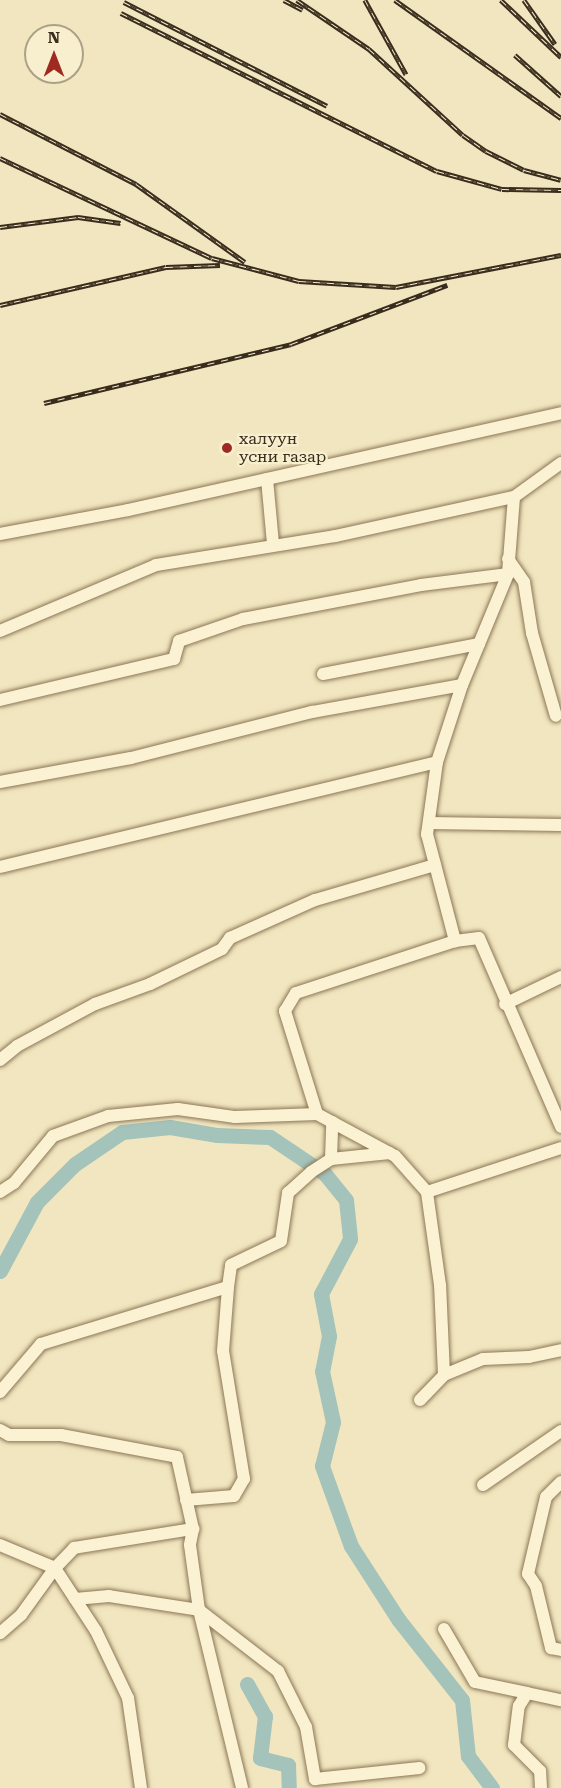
<!DOCTYPE html>
<meta charset="utf-8">
<style>
body{margin:0}
#map{position:relative;width:561px;height:1788px;overflow:hidden;background:#f1e6bf;font-family:"Roboto Serif",serif}
div>[style]{position:absolute}
[style*='--x']{left:calc(var(--x)*1px);top:calc(var(--y)*1px);width:calc(var(--w)*1px);rotate:calc(var(--a)*1deg)}
.river>*{height:15px;margin:-7.5px;padding:0 7.5px;transform-origin:7.5px;border-radius:7.5px;background:#a3c3bb}
.roads{filter:drop-shadow(0 0 2px #8b7656) drop-shadow(0 0 2px #8b7656)}
.minor>*{height:12px;margin:-6px;padding:0 6px;transform-origin:6px;border-radius:6px;background:#fbf2d3}
.rail>*{height:4.5px;margin-top:-2.25px;transform-origin:0;background:repeating-linear-gradient(90deg,#f8efcf 0 7px,#392c1c 0 14px);box-sizing:border-box;border-block:2px solid #392c1c}
.dots>*{width:16px;height:16px;translate:-50% -50%;box-sizing:border-box;border:3px solid #f8efcf;border-radius:50%}
span{translate:-50% -50%;white-space:nowrap;text-align:center;line-height:1.15;-webkit-text-stroke:4.5px #f8efcf;paint-order:stroke}
.poi-label{font-size:16px;color:#392c1c}
.left{translate:0 -50%;text-align:left}
.north{position:absolute;left:24px;top:24px;width:60px;height:60px;box-sizing:border-box;background:#f8efcf;border:2px solid #aca187;border-radius:50%;rotate:0deg;font-size:16px;font-weight:700;line-height:24px;text-align:center;color:#392c1c}
.north::after{content:'';display:block;margin:auto;width:21px;height:27px;background:#9f2a22;clip-path:polygon(50% 0,100% 100%,50% 72%,0 100%)}
</style>
<div id="map">
<div class="river">
<i style="--x:0;--y:1271;--w:78;--a:-61.8"></i>
<i style="--x:37;--y:1202;--w:54;--a:-45"></i>
<i style="--x:75;--y:1164;--w:57;--a:-34.2"></i>
<i style="--x:122;--y:1132;--w:48;--a:-5.9"></i>
<i style="--x:170;--y:1127;--w:48;--a:9.7"></i>
<i style="--x:217;--y:1135;--w:53;--a:2.2"></i>
<i style="--x:270;--y:1137;--w:66;--a:33.9"></i>
<i style="--x:325;--y:1174;--w:33;--a:51"></i>
<i style="--x:346;--y:1200;--w:39;--a:84"></i>
<i style="--x:350;--y:1239;--w:62;--a:117.8"></i>
<i style="--x:321;--y:1294;--w:43;--a:79.2"></i>
<i style="--x:329;--y:1336;--w:36;--a:101"></i>
<i style="--x:322;--y:1371;--w:52;--a:77.8"></i>
<i style="--x:333;--y:1422;--w:45;--a:104"></i>
<i style="--x:322;--y:1466;--w:85;--a:70.1"></i>
<i style="--x:351;--y:1546;--w:87;--a:57.2"></i>
<i style="--x:398;--y:1619;--w:103;--a:51.7"></i>
<i style="--x:462;--y:1700;--w:56;--a:83.9"></i>
<i style="--x:468;--y:1756;--w:40;--a:53"></i>
<i style="--x:247;--y:1684;--w:37;--a:61"></i>
<i style="--x:265;--y:1716;--w:42;--a:96.8"></i>
<i style="--x:260;--y:1758;--w:29;--a:14"></i>
<i style="--x:288;--y:1765;--w:23;--a:88"></i>
</div>
<div class="roads">
<div class="minor">
<i style="--x:561;--y:463;--w:58;--a:144.1"></i>
<i style="--x:514;--y:497;--w:77;--a:94.5"></i>
<i style="--x:508;--y:574;--w:120;--a:112.5"></i>
<i style="--x:462;--y:685;--w:81;--a:108"></i>
<i style="--x:437;--y:762;--w:73;--a:97.9"></i>
<i style="--x:427;--y:834;--w:111;--a:75.3"></i>
<i style="--x:455;--y:941;--w:24;--a:-7"></i>
<i style="--x:479;--y:938;--w:206;--a:66.5"></i>
<i style="--x:267;--y:479;--w:65;--a:84.7"></i>
<i style="--x:0;--y:534;--w:130;--a:-10.6"></i>
<i style="--x:128;--y:510;--w:444;--a:-12.6"></i>
<i style="--x:508;--y:559;--w:28;--a:55"></i>
<i style="--x:524;--y:582;--w:52;--a:81.1"></i>
<i style="--x:532;--y:633;--w:86;--a:73.9"></i>
<i style="--x:0;--y:631;--w:169;--a:-22.9"></i>
<i style="--x:156;--y:565;--w:181;--a:-9.2"></i>
<i style="--x:335;--y:536;--w:183;--a:-12.3"></i>
<i style="--x:323;--y:674;--w:159;--a:-10.9"></i>
<i style="--x:0;--y:700;--w:179;--a:-13.3"></i>
<i style="--x:174;--y:659;--w:19;--a:-74"></i>
<i style="--x:179;--y:641;--w:68;--a:-19"></i>
<i style="--x:243;--y:619;--w:181;--a:-10.8"></i>
<i style="--x:421;--y:585;--w:88;--a:-7.2"></i>
<i style="--x:0;--y:782;--w:133;--a:-10.4"></i>
<i style="--x:131;--y:758;--w:187;--a:-14.3"></i>
<i style="--x:312;--y:712;--w:152;--a:-10.2"></i>
<i style="--x:429;--y:823;--w:132;--a:0.9"></i>
<i style="--x:0;--y:867;--w:449;--a:-13.5"></i>
<i style="--x:505;--y:1004;--w:62;--a:-25.7"></i>
<i style="--x:0;--y:1060;--w:22;--a:-39"></i>
<i style="--x:17;--y:1046;--w:89;--a:-28.3"></i>
<i style="--x:95;--y:1004;--w:59;--a:-20"></i>
<i style="--x:150;--y:984;--w:80;--a:-25.9"></i>
<i style="--x:222;--y:949;--w:14;--a:-54"></i>
<i style="--x:230;--y:938;--w:93;--a:-24.1"></i>
<i style="--x:315;--y:900;--w:125;--a:-16.3"></i>
<i style="--x:331;--y:1159;--w:37;--a:-88"></i>
<i style="--x:0;--y:1192;--w:17;--a:-33"></i>
<i style="--x:14;--y:1183;--w:61;--a:-50.3"></i>
<i style="--x:53;--y:1136;--w:59;--a:-20"></i>
<i style="--x:108;--y:1116;--w:70;--a:-5.7"></i>
<i style="--x:178;--y:1109;--w:58;--a:8"></i>
<i style="--x:235;--y:1117;--w:82;--a:-2.1"></i>
<i style="--x:427;--y:1192;--w:48;--a:-131.6"></i>
<i style="--x:395;--y:1156;--w:89;--a:-151.7"></i>
<i style="--x:317;--y:1114;--w:108;--a:-107.3"></i>
<i style="--x:285;--y:1011;--w:21;--a:-59"></i>
<i style="--x:296;--y:993;--w:167;--a:-18.1"></i>
<i style="--x:444;--y:1375;--w:42;--a:-22.3"></i>
<i style="--x:483;--y:1359;--w:46;--a:-2.5"></i>
<i style="--x:529;--y:1357;--w:33;--a:-12"></i>
<i style="--x:0;--y:1392;--w:63;--a:-49.5"></i>
<i style="--x:41;--y:1344;--w:195;--a:-17"></i>
<i style="--x:228;--y:1287;--w:22;--a:-82"></i>
<i style="--x:231;--y:1265;--w:55;--a:-25.6"></i>
<i style="--x:281;--y:1241;--w:49;--a:-81.7"></i>
<i style="--x:288;--y:1193;--w:31;--a:-42"></i>
<i style="--x:311;--y:1172;--w:24;--a:-33"></i>
<i style="--x:331;--y:1159;--w:59;--a:-5.8"></i>
<i style="--x:420;--y:1400;--w:35;--a:-46"></i>
<i style="--x:444;--y:1375;--w:90;--a:-92.5"></i>
<i style="--x:440;--y:1285;--w:94;--a:-98"></i>
<i style="--x:427;--y:1192;--w:141;--a:-18.2"></i>
<i style="--x:0;--y:1430;--w:10;--a:29"></i>
<i style="--x:9;--y:1435;--w:52;--a:0"></i>
<i style="--x:61;--y:1435;--w:118;--a:10.7"></i>
<i style="--x:177;--y:1457;--w:74;--a:77.5"></i>
<i style="--x:193;--y:1529;--w:16;--a:101"></i>
<i style="--x:190;--y:1545;--w:66;--a:82.1"></i>
<i style="--x:199;--y:1610;--w:100;--a:37.7"></i>
<i style="--x:278;--y:1671;--w:63;--a:63.4"></i>
<i style="--x:306;--y:1727;--w:53;--a:80.2"></i>
<i style="--x:315;--y:1779;--w:105;--a:-6"></i>
<i style="--x:561;--y:1482;--w:21;--a:135"></i>
<i style="--x:546;--y:1497;--w:79;--a:103.2"></i>
<i style="--x:528;--y:1574;--w:14;--a:56"></i>
<i style="--x:536;--y:1586;--w:64;--a:76.4"></i>
<i style="--x:551;--y:1648;--w:10;--a:11"></i>
<i style="--x:483;--y:1485;--w:95;--a:-34.7"></i>
<i style="--x:186;--y:1500;--w:48;--a:-4.8"></i>
<i style="--x:234;--y:1496;--w:20;--a:-60"></i>
<i style="--x:244;--y:1479;--w:130;--a:-99.3"></i>
<i style="--x:223;--y:1351;--w:64;--a:-85.5"></i>
<i style="--x:0;--y:1545;--w:60;--a:22.7"></i>
<i style="--x:55;--y:1568;--w:58;--a:125.9"></i>
<i style="--x:21;--y:1615;--w:28;--a:139"></i>
<i style="--x:75;--y:1599;--w:34;--a:-5"></i>
<i style="--x:109;--y:1596;--w:91;--a:8.8"></i>
<i style="--x:199;--y:1610;--w:183;--a:76.4"></i>
<i style="--x:444;--y:1629;--w:61;--a:59.7"></i>
<i style="--x:475;--y:1682;--w:53;--a:11.9"></i>
<i style="--x:141;--y:1788;--w:91;--a:-98.2"></i>
<i style="--x:128;--y:1698;--w:74;--a:-115.5"></i>
<i style="--x:96;--y:1631;--w:75;--a:-123.1"></i>
<i style="--x:55;--y:1568;--w:28;--a:-46"></i>
<i style="--x:74;--y:1548;--w:121;--a:-9.1"></i>
<i style="--x:541;--y:1788;--w:17;--a:-93"></i>
<i style="--x:540;--y:1771;--w:37;--a:-135"></i>
<i style="--x:514;--y:1745;--w:39;--a:-83"></i>
<i style="--x:519;--y:1706;--w:15;--a:-58"></i>
<i style="--x:527;--y:1693;--w:35;--a:12"></i>
</div>
</div>
<div class="rail">
<i style="--x:284;--y:0;--w:21;--a:28"></i>
<i style="--x:297;--y:0;--w:87;--a:34.2"></i>
<i style="--x:369;--y:49;--w:127;--a:42.5"></i>
<i style="--x:463;--y:135;--w:28;--a:35"></i>
<i style="--x:486;--y:151;--w:42;--a:26.6"></i>
<i style="--x:524;--y:170;--w:38;--a:15"></i>
<i style="--x:365;--y:0;--w:85;--a:61"></i>
<i style="--x:395;--y:0;--w:204;--a:35.4"></i>
<i style="--x:501;--y:0;--w:83;--a:43.5"></i>
<i style="--x:524;--y:0;--w:54;--a:54.8"></i>
<i style="--x:124;--y:2;--w:228;--a:27.1"></i>
<i style="--x:121;--y:13;--w:353;--a:26.6"></i>
<i style="--x:437;--y:171;--w:67;--a:15.5"></i>
<i style="--x:502;--y:189;--w:59;--a:1"></i>
<i style="--x:515;--y:55;--w:62;--a:41.7"></i>
<i style="--x:0;--y:114;--w:153;--a:27.2"></i>
<i style="--x:136;--y:184;--w:134;--a:35.6"></i>
<i style="--x:0;--y:158;--w:234;--a:25.3"></i>
<i style="--x:212;--y:258;--w:90;--a:14.8"></i>
<i style="--x:299;--y:281;--w:97;--a:3.5"></i>
<i style="--x:396;--y:287;--w:168;--a:-11"></i>
<i style="--x:0;--y:227;--w:79;--a:-7.3"></i>
<i style="--x:78;--y:217;--w:43;--a:7.9"></i>
<i style="--x:0;--y:305;--w:170;--a:-12.9"></i>
<i style="--x:166;--y:267;--w:54;--a:-2.1"></i>
<i style="--x:44;--y:403;--w:254;--a:-13.4"></i>
<i style="--x:291;--y:344;--w:167;--a:-20.7"></i>
</div>
<div class="dots">
<i style="left:227px;top:448px;background:#9f2a22"></i>
</div>
<div class="poi-label">
<span class="left" style="left:239px;top:448px">халуун<br>усни газар</span>
</div>
<div class="north">N</div>
</div>
